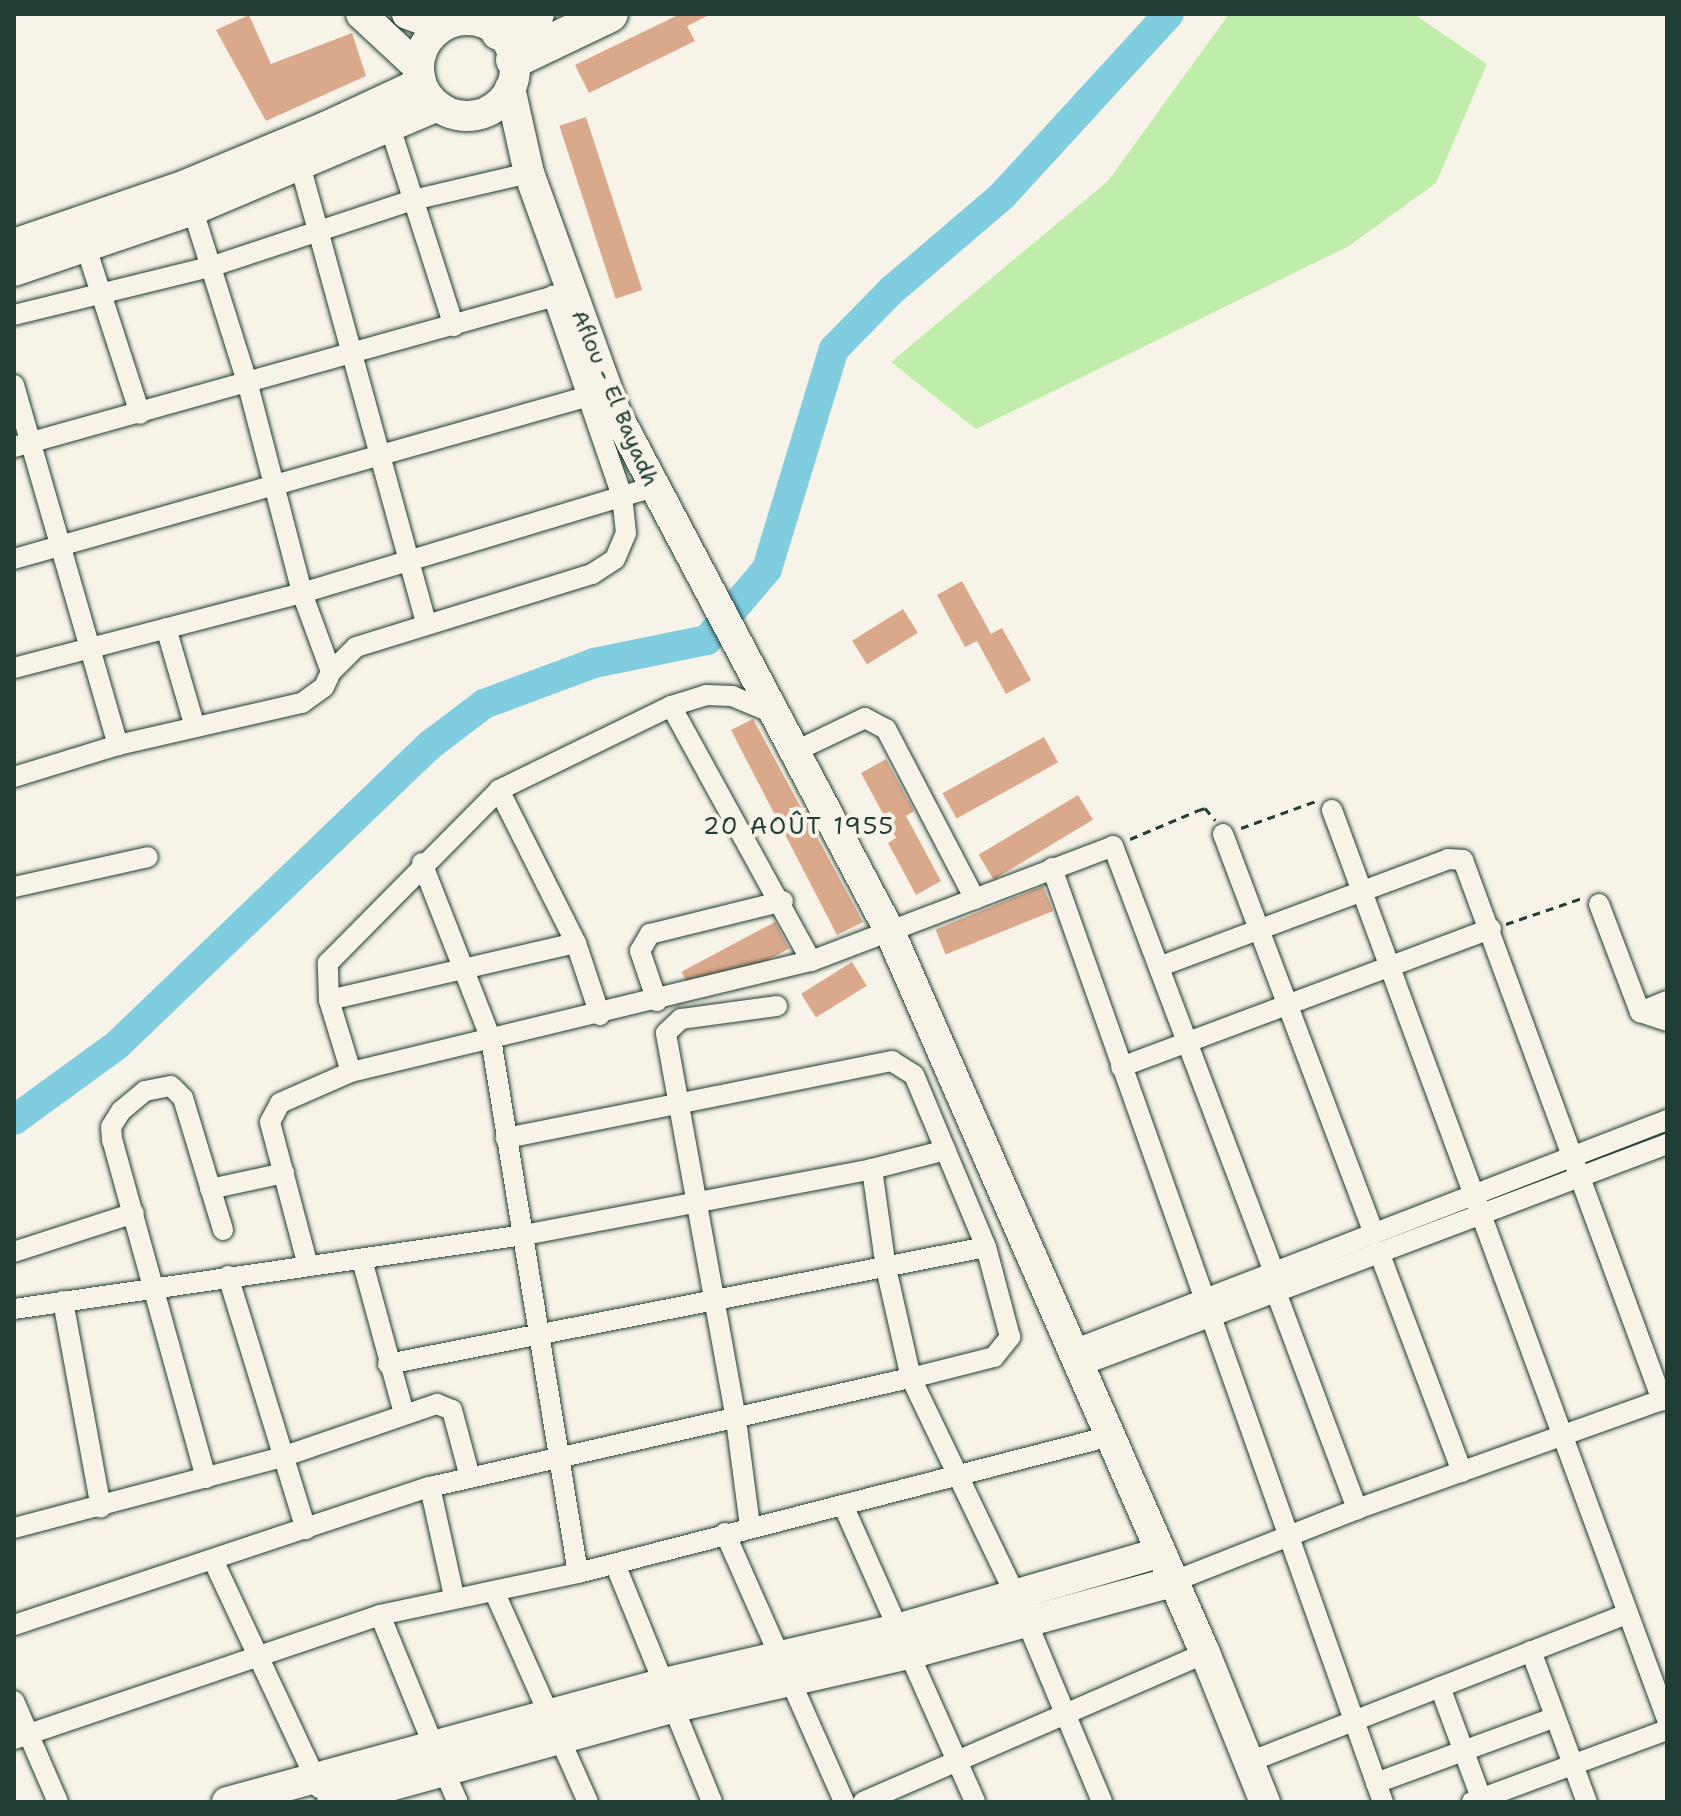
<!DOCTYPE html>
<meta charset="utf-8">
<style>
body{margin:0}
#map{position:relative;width:1681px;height:1816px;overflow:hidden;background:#f7f3e8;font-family:"Shantell Sans",sans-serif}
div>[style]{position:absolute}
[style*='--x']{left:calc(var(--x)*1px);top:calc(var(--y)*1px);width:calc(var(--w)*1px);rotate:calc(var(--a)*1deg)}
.green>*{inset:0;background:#c1edaa}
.river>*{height:30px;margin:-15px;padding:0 15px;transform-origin:15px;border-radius:15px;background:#80cddf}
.building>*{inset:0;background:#daa98c;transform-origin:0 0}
.path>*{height:3px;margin-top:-1.5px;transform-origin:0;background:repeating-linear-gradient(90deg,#1f3d34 0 8px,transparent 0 14px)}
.roads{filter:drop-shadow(0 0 2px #1f3d34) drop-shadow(0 0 2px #1f3d34)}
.street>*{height:20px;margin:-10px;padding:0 10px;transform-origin:10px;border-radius:10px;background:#f7f3e8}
.primary>*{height:30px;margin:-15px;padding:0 15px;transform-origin:15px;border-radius:15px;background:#f7f3e8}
.primary>.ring{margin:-15px;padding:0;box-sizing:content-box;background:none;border:30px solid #f7f3e8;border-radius:50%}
.highway>*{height:36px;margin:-18px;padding:0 18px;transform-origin:18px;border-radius:18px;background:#f7f3e8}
span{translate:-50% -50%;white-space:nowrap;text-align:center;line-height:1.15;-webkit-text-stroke:8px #f7f3e8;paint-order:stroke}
.street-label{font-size:22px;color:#1f3d34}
.neighbourhood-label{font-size:24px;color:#1f3d34;letter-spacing:2px}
.frame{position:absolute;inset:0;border:16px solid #1f3d34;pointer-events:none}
</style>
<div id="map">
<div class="green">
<i style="clip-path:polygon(1229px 14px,1414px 14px,1487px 64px,1436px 183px,1349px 246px,976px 429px,891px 362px,1108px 181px)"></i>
</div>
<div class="river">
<i style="--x:14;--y:1120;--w:126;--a:-36"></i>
<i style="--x:116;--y:1046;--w:435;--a:-43.8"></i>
<i style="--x:430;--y:745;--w:68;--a:-37.2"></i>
<i style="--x:484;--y:704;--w:117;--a:-20.4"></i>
<i style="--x:594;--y:663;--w:115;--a:-11.5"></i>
<i style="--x:707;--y:640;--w:93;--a:-49.8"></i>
<i style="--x:767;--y:569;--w:230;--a:-73.1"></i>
<i style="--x:834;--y:349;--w:83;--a:-45.5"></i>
<i style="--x:892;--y:290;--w:145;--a:-40.5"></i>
<i style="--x:1002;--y:196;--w:247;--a:-47.5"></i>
</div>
<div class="building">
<i style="clip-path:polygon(680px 14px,711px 14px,687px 26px,695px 41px,589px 93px,575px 65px)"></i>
<i style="clip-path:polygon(249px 15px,271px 64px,352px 33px,366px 76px,266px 121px,216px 30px)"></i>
<i style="left:586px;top:117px;width:182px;height:28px;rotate:72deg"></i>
<i style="clip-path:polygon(962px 581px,991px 634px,1002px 628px,1031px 680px,1006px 694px,977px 641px,965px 647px,937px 595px)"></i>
<i style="left:903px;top:609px;width:28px;height:60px;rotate:58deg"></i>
<i style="clip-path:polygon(753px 719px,863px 922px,837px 935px,731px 730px)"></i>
<i style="left:1044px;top:737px;width:29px;height:116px;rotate:61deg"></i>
<i style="clip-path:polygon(886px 759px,914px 811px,906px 816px,941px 881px,916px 895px,888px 843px,896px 838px,861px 773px)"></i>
<i style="left:1078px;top:795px;width:29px;height:116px;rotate:59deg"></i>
<i style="left:1043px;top:886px;width:27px;height:116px;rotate:68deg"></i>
<i style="left:775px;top:922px;width:30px;height:106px;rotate:62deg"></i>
<i style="left:852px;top:962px;width:28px;height:60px;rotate:58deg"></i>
</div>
<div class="path">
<i style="--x:1241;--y:828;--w:80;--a:-19.8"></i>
<i style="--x:1130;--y:839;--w:75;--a:-22.8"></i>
<i style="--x:1199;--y:810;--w:6;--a:-18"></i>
<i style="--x:1205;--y:808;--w:16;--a:50"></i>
<i style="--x:1506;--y:924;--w:80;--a:-18.9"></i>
</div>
<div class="roads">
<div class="street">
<i style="--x:390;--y:127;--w:209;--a:72.2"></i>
<i style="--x:300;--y:165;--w:476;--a:74.6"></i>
<i style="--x:190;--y:201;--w:193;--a:72.5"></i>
<i style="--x:248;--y:385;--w:215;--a:75.4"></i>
<i style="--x:302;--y:593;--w:84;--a:69.8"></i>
<i style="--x:82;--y:235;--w:188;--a:72"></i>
<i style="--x:14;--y:315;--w:205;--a:-13.8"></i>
<i style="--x:213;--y:266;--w:211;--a:-18.3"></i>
<i style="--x:413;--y:200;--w:119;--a:-13.1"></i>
<i style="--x:14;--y:385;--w:375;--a:73.9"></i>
<i style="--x:14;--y:447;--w:573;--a:-15.59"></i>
<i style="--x:14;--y:559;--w:612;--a:-15.83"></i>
<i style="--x:166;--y:628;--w:103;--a:73.7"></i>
<i style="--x:14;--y:668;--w:298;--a:-14.6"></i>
<i style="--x:302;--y:593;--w:366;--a:-16.8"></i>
<i style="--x:671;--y:706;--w:291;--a:61.2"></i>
<i style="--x:798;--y:750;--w:74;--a:-25.5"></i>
<i style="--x:865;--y:718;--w:24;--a:28"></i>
<i style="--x:886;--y:729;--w:192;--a:62.4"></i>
<i style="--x:14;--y:777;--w:109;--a:-17.1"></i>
<i style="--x:118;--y:745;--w:189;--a:-12.9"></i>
<i style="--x:302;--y:703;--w:27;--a:-36"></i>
<i style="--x:324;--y:687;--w:17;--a:-65"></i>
<i style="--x:331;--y:672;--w:35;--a:-45"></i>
<i style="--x:356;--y:647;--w:247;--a:-17.2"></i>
<i style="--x:592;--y:574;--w:27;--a:-33"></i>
<i style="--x:615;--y:559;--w:28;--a:-67"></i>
<i style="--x:626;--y:533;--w:37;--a:-96"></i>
<i style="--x:622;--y:496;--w:212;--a:-109"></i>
<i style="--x:499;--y:790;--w:171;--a:63.3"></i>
<i style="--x:1332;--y:810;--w:969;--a:69.77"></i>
<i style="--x:1223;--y:834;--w:427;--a:69.3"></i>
<i style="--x:422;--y:863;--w:189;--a:68.6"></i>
<i style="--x:491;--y:1039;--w:541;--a:80.75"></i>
<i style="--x:1052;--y:868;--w:991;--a:70.49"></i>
<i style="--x:14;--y:887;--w:137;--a:-12.6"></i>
<i style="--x:1599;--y:904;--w:116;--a:69.2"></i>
<i style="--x:1640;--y:1012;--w:28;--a:18"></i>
<i style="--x:1161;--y:966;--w:306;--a:-20.4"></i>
<i style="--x:1448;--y:859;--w:15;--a:4"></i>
<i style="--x:1463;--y:860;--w:576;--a:69.77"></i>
<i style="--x:329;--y:1000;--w:253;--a:-13"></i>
<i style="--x:576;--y:943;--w:76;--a:71.6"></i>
<i style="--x:657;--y:1001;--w:53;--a:-108.8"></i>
<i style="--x:640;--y:951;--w:20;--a:-60"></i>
<i style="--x:650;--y:934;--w:137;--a:-13.9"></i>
<i style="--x:1640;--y:1012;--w:29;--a:-22"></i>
<i style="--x:1121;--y:1067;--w:395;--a:-20.5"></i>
<i style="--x:351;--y:1072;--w:75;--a:-107"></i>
<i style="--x:329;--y:1000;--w:37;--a:-92"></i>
<i style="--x:328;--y:963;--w:243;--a:-45.3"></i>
<i style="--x:499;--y:790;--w:191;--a:-26"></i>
<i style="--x:671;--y:706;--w:37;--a:-17"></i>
<i style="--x:706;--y:695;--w:26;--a:2"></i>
<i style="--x:732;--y:696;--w:47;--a:22.7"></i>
<i style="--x:872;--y:1169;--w:100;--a:82"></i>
<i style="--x:886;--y:1268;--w:113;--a:77.2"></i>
<i style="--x:911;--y:1378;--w:242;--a:64.3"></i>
<i style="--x:1016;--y:1596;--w:223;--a:67.3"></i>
<i style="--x:210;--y:1189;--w:76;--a:-12.2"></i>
<i style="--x:14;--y:1252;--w:126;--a:-18"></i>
<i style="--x:1379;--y:1252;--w:235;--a:69.3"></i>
<i style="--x:362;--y:1260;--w:160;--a:74.7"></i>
<i style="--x:308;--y:1266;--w:149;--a:-104.8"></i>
<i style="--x:270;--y:1122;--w:21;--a:-62"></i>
<i style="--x:280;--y:1103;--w:77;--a:-23.6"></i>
<i style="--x:351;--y:1072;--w:473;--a:-13.6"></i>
<i style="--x:811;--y:961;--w:323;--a:-20.8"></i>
<i style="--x:1113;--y:846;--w:453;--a:69.3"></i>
<i style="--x:228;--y:1276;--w:265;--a:72.9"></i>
<i style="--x:1276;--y:1292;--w:232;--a:69.5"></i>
<i style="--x:63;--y:1301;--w:210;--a:79.6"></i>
<i style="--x:14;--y:1309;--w:515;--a:-8.26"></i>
<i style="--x:524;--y:1235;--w:354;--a:-10.7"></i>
<i style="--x:872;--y:1169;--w:76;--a:-14.4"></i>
<i style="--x:1073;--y:1350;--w:637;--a:-21.17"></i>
<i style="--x:388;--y:1364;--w:609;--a:-11.07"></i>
<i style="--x:1080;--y:1366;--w:628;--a:-20.72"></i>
<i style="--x:206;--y:1478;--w:351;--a:-105.5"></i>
<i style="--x:112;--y:1140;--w:13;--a:-94"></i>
<i style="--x:111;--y:1127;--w:19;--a:-58"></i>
<i style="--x:121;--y:1111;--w:31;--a:-40"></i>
<i style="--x:145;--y:1091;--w:26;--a:-11"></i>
<i style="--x:171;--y:1086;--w:17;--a:45"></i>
<i style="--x:183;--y:1098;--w:138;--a:73.1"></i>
<i style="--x:430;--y:1487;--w:112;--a:77.6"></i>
<i style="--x:843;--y:1505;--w:325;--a:66"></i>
<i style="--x:750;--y:1526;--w:108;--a:-97.5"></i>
<i style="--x:736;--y:1419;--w:392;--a:-100.3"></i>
<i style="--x:666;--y:1033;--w:21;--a:-43"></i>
<i style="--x:681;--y:1019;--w:97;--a:-7.7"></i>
<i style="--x:14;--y:1528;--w:277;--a:-14.8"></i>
<i style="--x:282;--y:1457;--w:164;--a:-18.9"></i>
<i style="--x:437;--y:1404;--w:16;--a:22"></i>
<i style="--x:452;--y:1410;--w:69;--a:75"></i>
<i style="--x:725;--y:1533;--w:294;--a:66.1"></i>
<i style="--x:214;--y:1562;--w:250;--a:64.9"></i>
<i style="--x:615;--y:1564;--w:257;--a:67.8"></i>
<i style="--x:1172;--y:1582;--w:199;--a:-21.5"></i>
<i style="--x:1357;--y:1509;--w:329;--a:-19.7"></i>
<i style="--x:494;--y:1591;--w:231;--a:66"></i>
<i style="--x:380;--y:1615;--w:145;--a:67.7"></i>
<i style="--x:14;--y:1625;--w:438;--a:-18.4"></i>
<i style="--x:430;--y:1487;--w:493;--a:-12.8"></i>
<i style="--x:911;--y:1378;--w:86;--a:-14.2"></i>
<i style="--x:994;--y:1357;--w:26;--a:-51"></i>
<i style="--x:1010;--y:1337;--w:93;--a:-104.9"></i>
<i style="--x:986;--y:1247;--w:186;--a:-112.7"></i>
<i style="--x:914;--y:1075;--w:26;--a:-148"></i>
<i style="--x:892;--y:1061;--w:394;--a:168.7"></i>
<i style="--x:1531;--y:1651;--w:161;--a:69.7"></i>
<i style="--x:1440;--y:1687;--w:118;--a:69.7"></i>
<i style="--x:14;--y:1701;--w:110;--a:66.5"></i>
<i style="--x:14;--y:1739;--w:386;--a:-18.7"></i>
<i style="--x:380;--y:1615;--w:202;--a:-12"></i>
<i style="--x:578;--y:1573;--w:550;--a:-14.42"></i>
<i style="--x:1249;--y:1762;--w:405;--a:-21.4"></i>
<i style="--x:444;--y:1771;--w:34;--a:66"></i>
<i style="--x:1376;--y:1783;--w:191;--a:-20.2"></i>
<i style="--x:863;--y:1802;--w:373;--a:-23.5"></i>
<i style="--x:1472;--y:1802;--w:208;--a:-20.3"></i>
</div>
<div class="primary">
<i style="--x:361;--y:14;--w:79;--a:43"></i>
<i style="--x:407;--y:14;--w:37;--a:20"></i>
<i class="ring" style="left:419px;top:20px;width:66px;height:66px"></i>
<i style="--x:510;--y:88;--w:87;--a:77.4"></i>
<i style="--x:529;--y:173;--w:253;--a:70.1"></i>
<i style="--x:615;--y:411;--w:589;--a:62.17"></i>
<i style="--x:890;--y:932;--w:787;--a:66.4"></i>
<i style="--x:1205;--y:1653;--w:161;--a:68.1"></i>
<i style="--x:14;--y:244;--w:181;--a:-19"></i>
<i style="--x:185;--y:185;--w:152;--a:-22.5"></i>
<i style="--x:325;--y:127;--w:95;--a:-24.9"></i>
<i style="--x:411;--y:87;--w:13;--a:-45"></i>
<i style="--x:14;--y:271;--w:189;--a:-18.8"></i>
<i style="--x:193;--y:210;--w:266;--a:-23"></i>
<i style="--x:227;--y:1802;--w:449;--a:-15.2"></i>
<i style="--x:660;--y:1684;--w:243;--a:-13.1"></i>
<i style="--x:897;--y:1629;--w:272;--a:-16.2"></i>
<i style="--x:332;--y:1802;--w:352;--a:-15.5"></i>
<i style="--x:671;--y:1708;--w:244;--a:-12.8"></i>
<i style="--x:909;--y:1654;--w:273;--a:-15.3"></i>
</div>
<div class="highway">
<i style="--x:499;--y:32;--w:41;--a:-25.9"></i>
<i style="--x:514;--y:60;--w:106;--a:-25.6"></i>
</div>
</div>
<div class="street-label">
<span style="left:615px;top:398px;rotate:67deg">Aflou - El Bayadh</span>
</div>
<div class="neighbourhood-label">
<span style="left:799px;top:827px">20 AOÛT 1955</span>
</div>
<div class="frame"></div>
</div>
